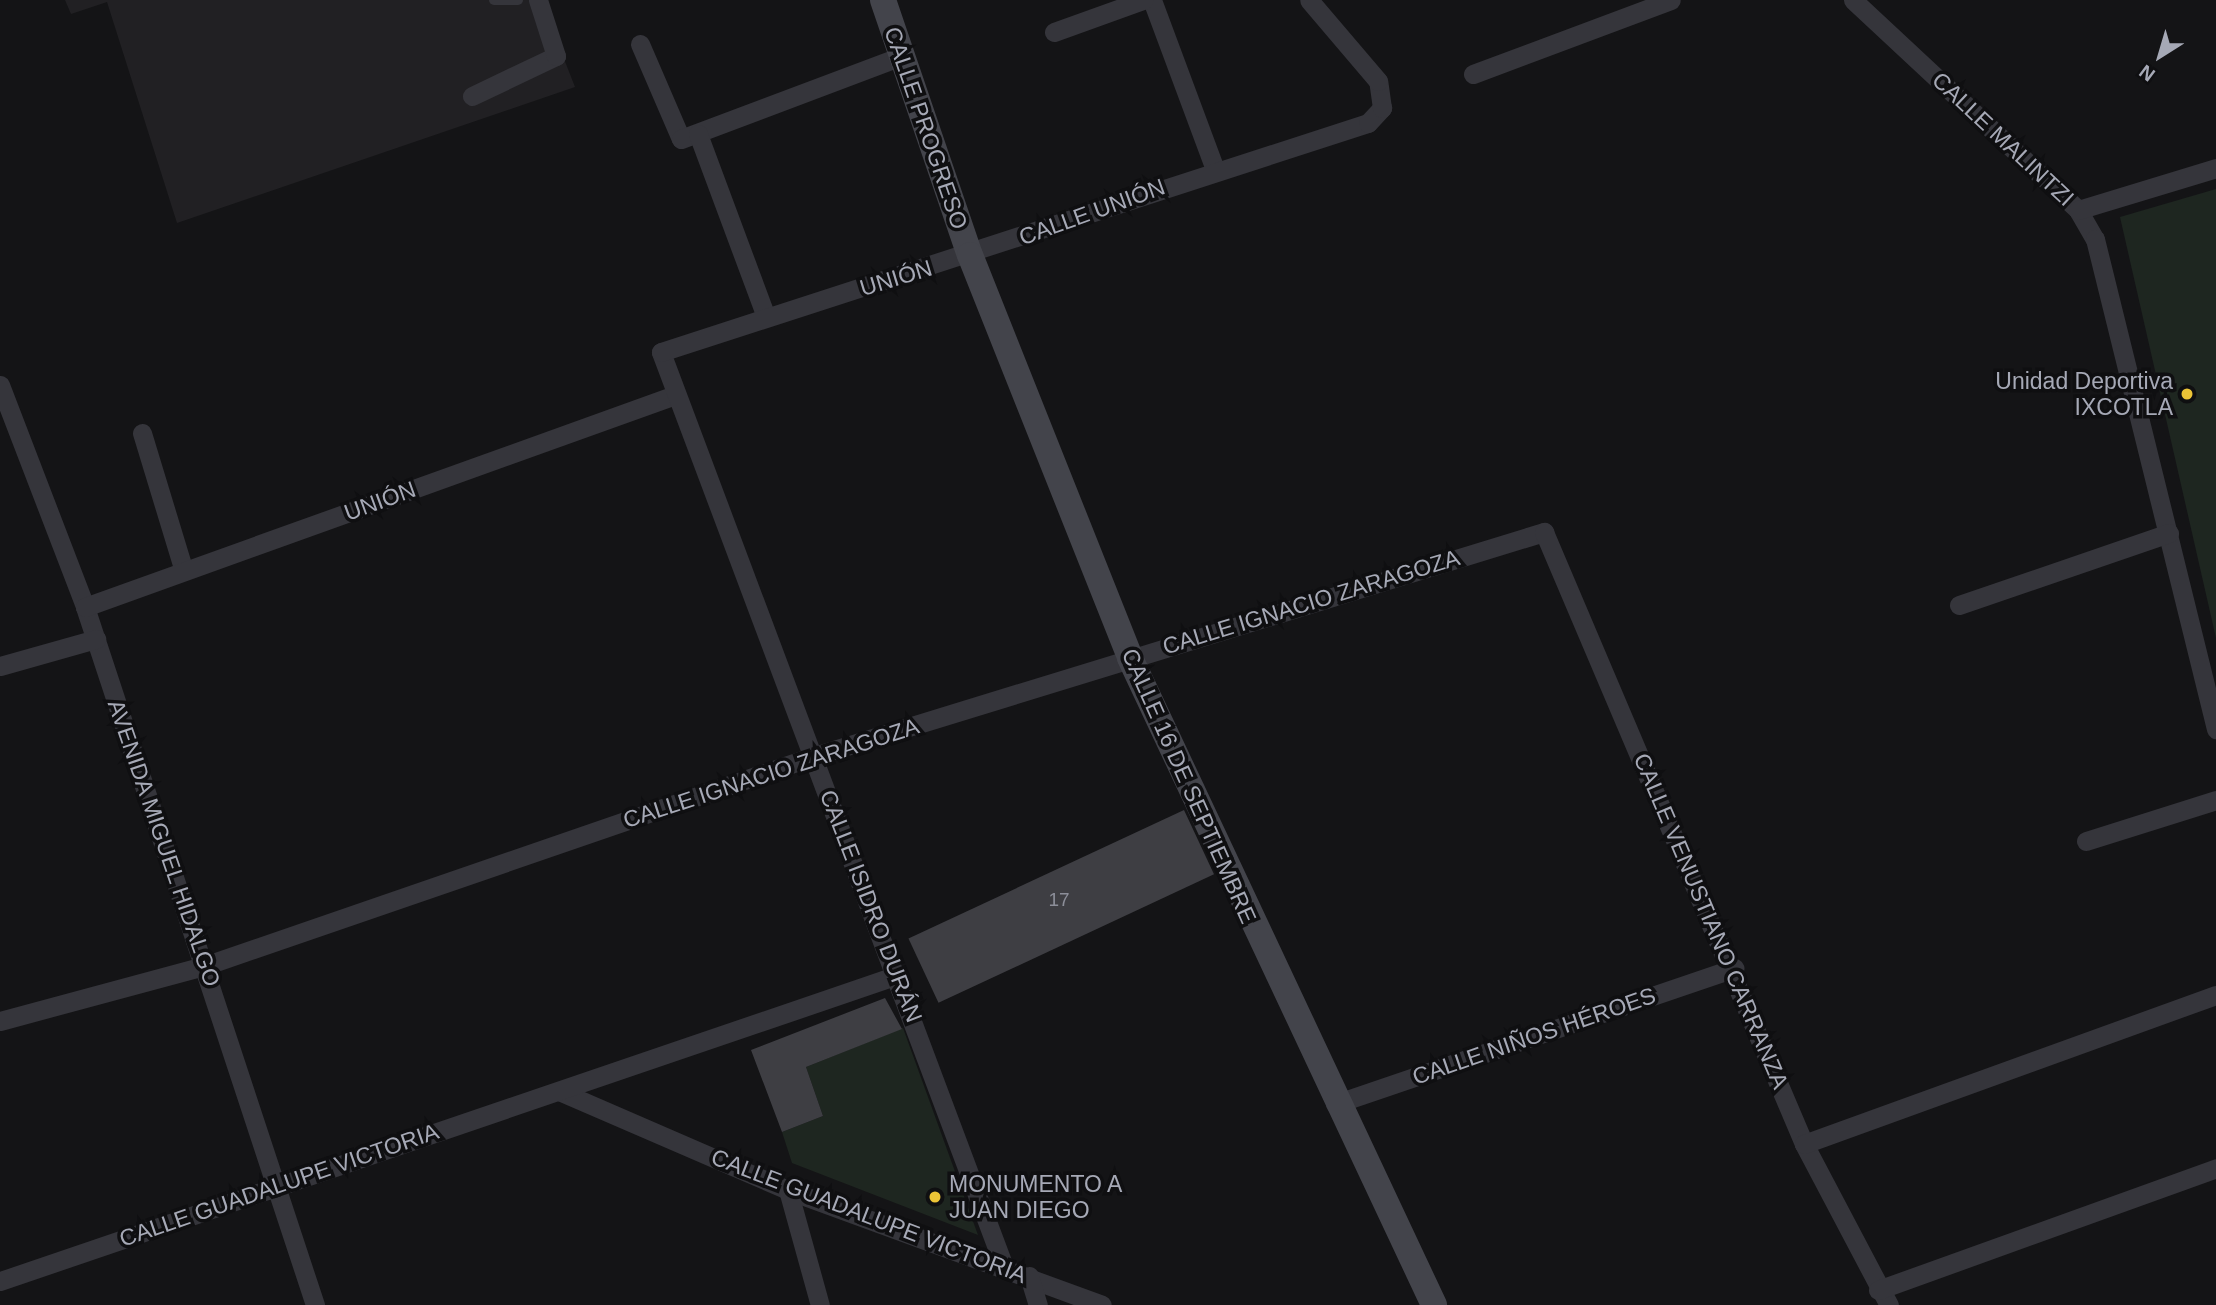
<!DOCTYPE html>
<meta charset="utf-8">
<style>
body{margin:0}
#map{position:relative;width:2216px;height:1305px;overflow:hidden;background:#141416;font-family:Arial,sans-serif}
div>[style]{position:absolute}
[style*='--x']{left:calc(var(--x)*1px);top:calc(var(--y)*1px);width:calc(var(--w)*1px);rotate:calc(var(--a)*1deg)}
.built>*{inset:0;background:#212023}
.green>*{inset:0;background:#1e2620}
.building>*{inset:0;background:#3e3e43;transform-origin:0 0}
.lane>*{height:10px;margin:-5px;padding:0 5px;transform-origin:5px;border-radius:5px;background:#35353b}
.street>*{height:19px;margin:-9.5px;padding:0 9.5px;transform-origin:9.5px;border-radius:9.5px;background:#35353b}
.secondary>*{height:26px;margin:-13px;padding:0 13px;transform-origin:13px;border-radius:13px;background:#43444b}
.dots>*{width:19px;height:19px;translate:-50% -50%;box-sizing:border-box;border:4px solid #0f0f11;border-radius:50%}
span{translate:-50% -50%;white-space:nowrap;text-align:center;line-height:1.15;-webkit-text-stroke:7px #0f0f11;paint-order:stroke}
.number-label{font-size:19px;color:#8c8e99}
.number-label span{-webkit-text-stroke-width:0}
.street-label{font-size:23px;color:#a6a9b6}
.poi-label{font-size:23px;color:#a6a9b6}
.right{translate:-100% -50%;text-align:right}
.left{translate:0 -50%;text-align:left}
.north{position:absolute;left:2125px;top:21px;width:70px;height:70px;-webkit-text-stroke:5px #0f0f11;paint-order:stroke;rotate:217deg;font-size:19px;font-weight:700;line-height:28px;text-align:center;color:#a6a9b6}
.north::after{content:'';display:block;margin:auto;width:24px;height:32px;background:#a6a9b6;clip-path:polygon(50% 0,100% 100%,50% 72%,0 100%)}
</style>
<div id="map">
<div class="built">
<i style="clip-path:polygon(65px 0,541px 0,575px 87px,177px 223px,107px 2px,71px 14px)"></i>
</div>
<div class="green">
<i style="clip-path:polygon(2216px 189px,2216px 638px,2120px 217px)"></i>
<i style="clip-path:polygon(903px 1028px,978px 1235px,792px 1163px,782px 1132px,823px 1116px,806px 1067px)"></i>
</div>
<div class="building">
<i style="left:1184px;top:810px;width:71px;height:304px;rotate:65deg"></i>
<i style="clip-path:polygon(885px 998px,902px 1029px,806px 1067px,823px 1116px,782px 1132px,751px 1050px)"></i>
</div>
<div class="lane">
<i style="--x:494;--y:0;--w:24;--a:0"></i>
</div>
<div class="street">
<i style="--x:1152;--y:0;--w:178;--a:69.6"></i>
<i style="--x:1853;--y:0;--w:308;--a:43"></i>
<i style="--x:2078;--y:210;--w:34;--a:60"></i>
<i style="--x:2095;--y:239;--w:505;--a:76.13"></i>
<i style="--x:1054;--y:32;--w:95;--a:-19.8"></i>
<i style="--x:640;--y:44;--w:103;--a:66.7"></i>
<i style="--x:681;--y:139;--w:236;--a:-20.6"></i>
<i style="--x:1473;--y:74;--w:211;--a:-20.5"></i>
<i style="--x:472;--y:96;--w:93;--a:-25.5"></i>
<i style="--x:556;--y:56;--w:59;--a:-107.8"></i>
<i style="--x:698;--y:134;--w:195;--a:69.6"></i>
<i style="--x:2078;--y:210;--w:144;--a:-16.9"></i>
<i style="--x:0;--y:385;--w:238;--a:69"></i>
<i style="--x:85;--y:607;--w:735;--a:71.76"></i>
<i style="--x:142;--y:433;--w:144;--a:73.1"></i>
<i style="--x:1959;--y:605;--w:222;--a:-18.9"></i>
<i style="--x:85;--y:607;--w:627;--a:-19.76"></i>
<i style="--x:0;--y:666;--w:100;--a:-15.7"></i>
<i style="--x:2086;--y:841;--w:136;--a:-17.5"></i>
<i style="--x:0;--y:1021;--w:214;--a:-15.1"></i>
<i style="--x:207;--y:965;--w:642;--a:-19"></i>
<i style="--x:814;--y:756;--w:764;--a:-17.06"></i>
<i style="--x:1544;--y:532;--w:665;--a:66.98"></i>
<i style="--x:1804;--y:1144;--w:182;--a:62.2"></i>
<i style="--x:559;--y:1091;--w:249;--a:23.4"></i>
<i style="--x:788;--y:1190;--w:334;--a:20.1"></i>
<i style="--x:1335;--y:1104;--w:422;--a:-18.8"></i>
<i style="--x:1804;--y:1144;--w:438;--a:-19.9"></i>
<i style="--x:788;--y:1190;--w:119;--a:74.5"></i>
<i style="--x:1003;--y:1264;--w:974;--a:-110.56"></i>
<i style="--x:661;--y:352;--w:743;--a:-17.95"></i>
<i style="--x:1368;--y:123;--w:21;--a:-47"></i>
<i style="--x:1382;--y:108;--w:27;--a:-98"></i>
<i style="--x:1378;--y:81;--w:106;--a:-130.4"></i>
<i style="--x:1029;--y:1276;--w:30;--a:73"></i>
<i style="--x:0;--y:1281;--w:949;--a:-18.82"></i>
<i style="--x:1878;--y:1290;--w:359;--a:-19.8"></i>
</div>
<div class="secondary">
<i style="--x:883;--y:0;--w:269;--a:71.2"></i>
<i style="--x:970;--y:255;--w:434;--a:68.3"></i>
<i style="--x:1130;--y:658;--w:715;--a:64.83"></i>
</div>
<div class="dots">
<i style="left:2187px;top:394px;background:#ecc436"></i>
<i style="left:935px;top:1197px;background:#ecc436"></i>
</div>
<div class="number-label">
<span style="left:1059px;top:900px">17</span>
</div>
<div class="street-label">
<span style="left:926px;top:128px;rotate:71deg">CALLE PROGRESO</span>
<span style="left:2003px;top:139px;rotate:43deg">CALLE MALINTZI</span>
<span style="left:1092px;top:212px;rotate:-20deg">CALLE UNIÓN</span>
<span style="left:896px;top:278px;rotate:-17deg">UNIÓN</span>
<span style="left:380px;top:501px;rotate:-20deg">UNIÓN</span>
<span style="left:1311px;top:602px;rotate:-17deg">CALLE IGNACIO ZARAGOZA</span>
<span style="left:771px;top:773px;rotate:-18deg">CALLE IGNACIO ZARAGOZA</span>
<span style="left:1189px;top:786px;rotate:66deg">CALLE 16 DE SEPTIEMBRE</span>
<span style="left:164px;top:843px;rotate:71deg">AVENIDA MIGUEL HIDALGO</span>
<span style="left:871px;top:906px;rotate:69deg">CALLE ISIDRO DURÁN</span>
<span style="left:1711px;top:921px;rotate:67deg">CALLE VENUSTIANO CARRANZA</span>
<span style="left:1534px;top:1036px;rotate:-19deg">CALLE NIÑOS HÉROES</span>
<span style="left:279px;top:1185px;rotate:-19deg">CALLE GUADALUPE VICTORIA</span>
<span style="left:869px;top:1216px;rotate:21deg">CALLE GUADALUPE VICTORIA</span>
</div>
<div class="poi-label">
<span class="right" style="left:2173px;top:394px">Unidad Deportiva<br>IXCOTLA</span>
<span class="left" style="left:949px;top:1197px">MONUMENTO A<br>JUAN DIEGO</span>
</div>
<div class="north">N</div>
</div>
